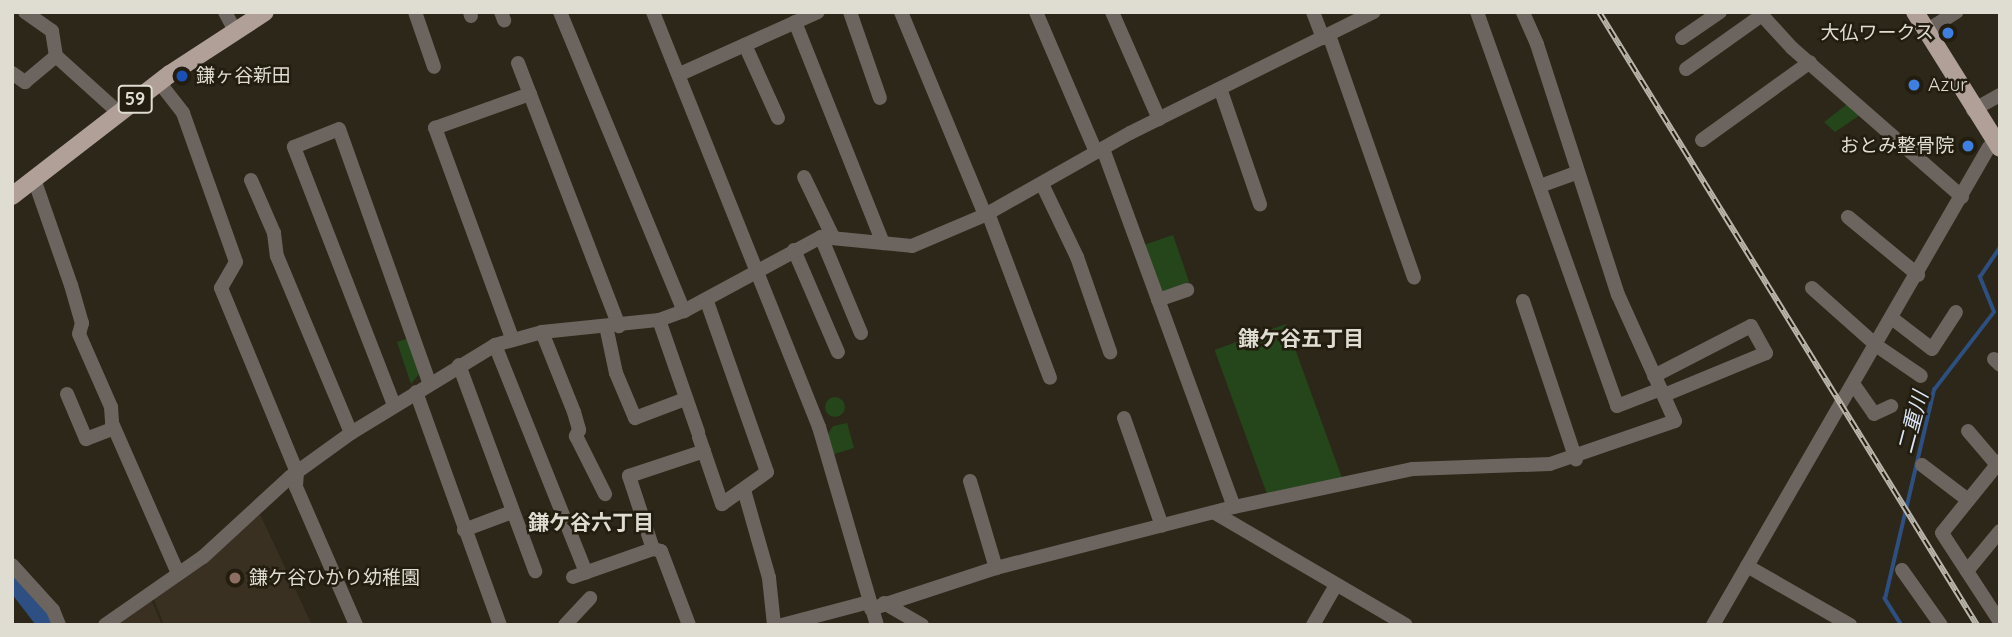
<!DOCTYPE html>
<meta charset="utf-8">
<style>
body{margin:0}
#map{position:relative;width:2012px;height:637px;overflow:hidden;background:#2c2718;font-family:Quicksand,"Noto Sans JP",sans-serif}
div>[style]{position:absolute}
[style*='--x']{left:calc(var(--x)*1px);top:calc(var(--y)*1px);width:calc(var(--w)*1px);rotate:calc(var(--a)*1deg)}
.education>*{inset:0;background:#393021}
.green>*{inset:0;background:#25461b;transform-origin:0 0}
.round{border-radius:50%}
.stream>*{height:3.5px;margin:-1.75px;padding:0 1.75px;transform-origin:1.75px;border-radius:1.75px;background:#2e4f81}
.river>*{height:21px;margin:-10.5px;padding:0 10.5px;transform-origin:10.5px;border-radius:10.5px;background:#2e4f81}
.minor>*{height:14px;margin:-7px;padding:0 7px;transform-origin:7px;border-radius:7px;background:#6c645f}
.major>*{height:18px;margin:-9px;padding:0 9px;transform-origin:9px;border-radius:9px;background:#b0a097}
.rail>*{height:6px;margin-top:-3px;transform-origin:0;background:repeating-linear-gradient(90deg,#221d0e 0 10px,#b9b5aa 0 20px);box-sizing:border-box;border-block:2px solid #b9b5aa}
.dots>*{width:19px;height:19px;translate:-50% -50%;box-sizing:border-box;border:4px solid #221d0e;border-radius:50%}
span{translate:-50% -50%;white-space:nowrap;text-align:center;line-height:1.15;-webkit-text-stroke:5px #221d0e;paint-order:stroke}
.shield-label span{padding:2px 5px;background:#221d0e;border:2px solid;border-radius:5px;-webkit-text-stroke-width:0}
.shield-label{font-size:18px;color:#dfdcd2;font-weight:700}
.poi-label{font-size:19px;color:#dfdcd2}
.right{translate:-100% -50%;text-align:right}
.left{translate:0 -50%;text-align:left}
.neighbourhood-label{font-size:21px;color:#dfdcd2;font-weight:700}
.water-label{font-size:21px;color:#dae5f5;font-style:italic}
.frame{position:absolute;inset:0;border:14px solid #dfdcd2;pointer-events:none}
</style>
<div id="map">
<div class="education">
<i style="clip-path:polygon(259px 512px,312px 625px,164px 625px,153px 597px)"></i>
<i style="clip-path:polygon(150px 597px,162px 625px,113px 625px)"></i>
</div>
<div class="green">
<i style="clip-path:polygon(1850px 102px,1863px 113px,1835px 132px,1824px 122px)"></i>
<i style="left:1173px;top:235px;width:50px;height:31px;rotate:71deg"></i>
<i style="left:1286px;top:324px;width:166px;height:76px;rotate:70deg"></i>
<i style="clip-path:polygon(409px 338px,419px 374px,411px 384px,397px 342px)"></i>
<i class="round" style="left:825px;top:397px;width:20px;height:20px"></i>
<i style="clip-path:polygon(847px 423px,854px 448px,831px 455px,826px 437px,833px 426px)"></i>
</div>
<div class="stream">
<i style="--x:1901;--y:625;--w:31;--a:-122"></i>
<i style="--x:1885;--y:599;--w:215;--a:-76.8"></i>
<i style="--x:1934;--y:390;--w:98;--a:-52.4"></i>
<i style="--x:1994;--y:312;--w:38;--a:-112"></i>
<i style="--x:1980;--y:277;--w:36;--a:-56"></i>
</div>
<div class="river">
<i style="--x:12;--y:577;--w:61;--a:52.4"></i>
</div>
<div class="minor">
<i style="--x:25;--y:12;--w:33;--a:35"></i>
<i style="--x:52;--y:31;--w:25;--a:81"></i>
<i style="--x:56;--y:56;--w:84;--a:42.1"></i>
<i style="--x:225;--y:12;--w:21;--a:62"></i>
<i style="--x:415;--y:12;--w:58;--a:70.9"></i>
<i style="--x:470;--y:12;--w:4;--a:76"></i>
<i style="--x:501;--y:12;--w:9;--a:69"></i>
<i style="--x:560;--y:12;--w:324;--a:67.5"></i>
<i style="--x:653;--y:12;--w:447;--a:68.2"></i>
<i style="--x:819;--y:427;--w:206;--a:73.7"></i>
<i style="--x:850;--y:12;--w:91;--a:70.8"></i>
<i style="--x:901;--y:12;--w:220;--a:67.5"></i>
<i style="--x:1036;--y:12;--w:152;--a:66.8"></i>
<i style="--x:1112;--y:12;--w:117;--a:66.3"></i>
<i style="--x:1313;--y:12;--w:28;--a:69"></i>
<i style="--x:1477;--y:12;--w:418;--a:70.4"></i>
<i style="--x:1617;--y:406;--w:47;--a:-21.1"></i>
<i style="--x:1759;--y:12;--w:49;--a:47.5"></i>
<i style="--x:1792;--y:48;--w:226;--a:41.2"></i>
<i style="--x:795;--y:22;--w:238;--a:68.3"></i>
<i style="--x:1926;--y:31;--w:36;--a:-32"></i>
<i style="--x:1329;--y:35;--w:257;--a:70.7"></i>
<i style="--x:1682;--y:38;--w:46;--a:-34.4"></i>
<i style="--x:745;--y:45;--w:80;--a:65.7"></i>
<i style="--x:518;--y:63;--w:282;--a:69"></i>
<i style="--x:1686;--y:69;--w:93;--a:-35.4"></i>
<i style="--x:12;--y:73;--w:16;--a:35"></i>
<i style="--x:25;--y:82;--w:40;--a:-40"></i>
<i style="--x:680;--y:74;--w:151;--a:-24.2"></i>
<i style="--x:159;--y:82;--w:39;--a:52"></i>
<i style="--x:183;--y:113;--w:158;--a:70.4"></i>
<i style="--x:236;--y:262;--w:30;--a:120"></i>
<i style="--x:221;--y:288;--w:199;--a:67.6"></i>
<i style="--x:297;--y:472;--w:15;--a:94"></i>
<i style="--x:296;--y:487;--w:150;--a:66.5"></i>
<i style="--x:1221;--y:91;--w:120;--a:71"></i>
<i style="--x:1973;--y:110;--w:31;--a:-29"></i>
<i style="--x:1702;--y:140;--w:133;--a:-35.8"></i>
<i style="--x:1103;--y:149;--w:381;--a:69.9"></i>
<i style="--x:804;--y:177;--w:64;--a:64.2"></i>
<i style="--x:34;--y:179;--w:112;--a:70.8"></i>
<i style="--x:71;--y:285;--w:40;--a:74"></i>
<i style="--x:82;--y:323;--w:11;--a:105"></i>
<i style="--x:79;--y:334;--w:80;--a:66.3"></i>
<i style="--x:111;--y:407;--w:16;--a:86"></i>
<i style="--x:112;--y:423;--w:164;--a:66.3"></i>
<i style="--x:251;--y:180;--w:58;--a:66.5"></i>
<i style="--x:274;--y:233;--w:23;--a:83"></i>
<i style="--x:277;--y:256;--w:192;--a:67.3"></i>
<i style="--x:1042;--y:184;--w:81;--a:64.4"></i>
<i style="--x:1077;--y:257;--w:101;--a:70.8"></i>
<i style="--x:1540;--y:186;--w:37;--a:-20"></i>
<i style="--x:988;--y:213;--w:176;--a:69.4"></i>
<i style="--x:1848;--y:217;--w:91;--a:39.6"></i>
<i style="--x:821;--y:237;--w:104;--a:67.4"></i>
<i style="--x:794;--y:250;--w:111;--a:66.7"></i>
<i style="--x:1812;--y:288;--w:87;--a:41.7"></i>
<i style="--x:1877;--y:346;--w:53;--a:34.3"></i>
<i style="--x:1158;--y:300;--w:31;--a:-19"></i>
<i style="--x:1523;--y:301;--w:167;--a:71.5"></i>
<i style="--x:1893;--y:319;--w:49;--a:37.6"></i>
<i style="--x:1932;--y:349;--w:44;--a:-57"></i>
<i style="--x:659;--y:320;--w:119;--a:70.8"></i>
<i style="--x:606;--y:326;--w:48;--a:78"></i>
<i style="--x:616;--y:373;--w:49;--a:67.1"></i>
<i style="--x:635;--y:418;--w:53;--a:-20.8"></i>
<i style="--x:542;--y:332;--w:86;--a:68.2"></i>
<i style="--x:574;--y:412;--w:19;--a:74"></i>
<i style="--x:579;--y:430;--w:7;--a:117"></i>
<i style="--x:576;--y:436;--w:65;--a:63.4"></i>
<i style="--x:512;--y:338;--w:224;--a:-110.1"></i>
<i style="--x:435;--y:128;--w:101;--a:-19.7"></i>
<i style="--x:495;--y:345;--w:245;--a:68.2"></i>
<i style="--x:1994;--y:359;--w:8;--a:45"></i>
<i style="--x:459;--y:365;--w:220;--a:69.7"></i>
<i style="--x:1654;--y:376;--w:109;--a:-27.3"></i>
<i style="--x:1751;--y:326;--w:31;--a:61"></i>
<i style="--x:1766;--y:353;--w:110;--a:157.6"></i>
<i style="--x:1854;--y:385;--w:35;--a:55"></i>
<i style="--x:1874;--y:414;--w:19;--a:-25"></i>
<i style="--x:416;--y:392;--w:248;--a:70.2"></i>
<i style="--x:67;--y:394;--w:49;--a:67.1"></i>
<i style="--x:86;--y:439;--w:30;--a:-21"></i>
<i style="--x:394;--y:405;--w:277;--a:-111.2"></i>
<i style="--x:294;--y:147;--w:48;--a:-21.8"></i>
<i style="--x:339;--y:129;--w:271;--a:70.4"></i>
<i style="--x:1124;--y:418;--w:114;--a:70.6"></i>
<i style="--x:1968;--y:431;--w:45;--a:49.5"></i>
<i style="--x:699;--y:437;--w:71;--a:71.1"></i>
<i style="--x:722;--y:504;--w:55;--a:-35.4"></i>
<i style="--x:767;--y:472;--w:183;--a:-109.4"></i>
<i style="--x:2000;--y:461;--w:92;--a:128.9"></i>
<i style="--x:1942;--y:533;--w:106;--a:56.9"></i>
<i style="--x:1922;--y:465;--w:58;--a:37.3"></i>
<i style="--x:970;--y:481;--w:91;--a:73.4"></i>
<i style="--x:744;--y:490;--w:91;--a:74.1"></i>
<i style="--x:769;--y:578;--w:47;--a:83.9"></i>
<i style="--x:1215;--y:513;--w:221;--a:30.4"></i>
<i style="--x:464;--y:530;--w:51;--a:-20.6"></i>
<i style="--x:12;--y:565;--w:61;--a:47.7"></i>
<i style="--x:53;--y:610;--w:16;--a:68"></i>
<i style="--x:1747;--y:566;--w:119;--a:29.8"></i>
<i style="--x:1902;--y:570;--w:67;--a:54.7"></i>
<i style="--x:1967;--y:571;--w:52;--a:-50.5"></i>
<i style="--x:573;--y:577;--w:85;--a:-19.3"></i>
<i style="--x:884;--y:603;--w:44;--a:30.1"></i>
<i style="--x:871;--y:609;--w:132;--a:-18.2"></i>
<i style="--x:996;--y:568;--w:246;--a:-14.4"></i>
<i style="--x:1234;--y:507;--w:183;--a:-12"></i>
<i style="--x:1413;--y:469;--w:137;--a:-2.1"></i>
<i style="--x:1550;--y:464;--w:132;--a:-19"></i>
<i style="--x:1675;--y:421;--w:138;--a:-114.3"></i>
<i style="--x:1618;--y:295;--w:264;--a:-107.9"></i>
<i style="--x:1537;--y:44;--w:35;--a:-114"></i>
<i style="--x:105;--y:625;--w:119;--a:-34.8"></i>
<i style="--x:203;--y:557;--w:118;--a:-42.6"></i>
<i style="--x:290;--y:477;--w:75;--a:-35.8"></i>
<i style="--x:351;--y:433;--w:169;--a:-31.4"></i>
<i style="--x:495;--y:345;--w:49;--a:-15.5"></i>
<i style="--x:542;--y:332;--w:118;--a:-5.9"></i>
<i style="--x:659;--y:320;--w:27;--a:-20"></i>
<i style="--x:684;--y:311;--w:156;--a:-28.4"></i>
<i style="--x:821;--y:237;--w:91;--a:5.6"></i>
<i style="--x:912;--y:246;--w:79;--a:-23"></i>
<i style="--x:985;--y:215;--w:167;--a:-29.5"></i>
<i style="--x:1130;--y:133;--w:272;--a:-26.4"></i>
<i style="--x:565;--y:625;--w:37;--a:-47"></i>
<i style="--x:689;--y:625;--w:79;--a:-110.7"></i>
<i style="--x:661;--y:551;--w:8;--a:-166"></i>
<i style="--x:653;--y:549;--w:77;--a:-108.2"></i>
<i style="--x:629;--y:476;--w:79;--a:-18.4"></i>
<i style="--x:782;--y:625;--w:90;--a:-14.8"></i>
<i style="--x:1313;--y:625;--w:46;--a:-60.1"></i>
<i style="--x:1713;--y:625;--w:552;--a:-60"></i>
</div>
<div class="major">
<i style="--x:1915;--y:12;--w:160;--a:58"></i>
<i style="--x:12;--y:196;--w:200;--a:-37.7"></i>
<i style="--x:170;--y:74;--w:113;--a:-33.1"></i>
</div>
<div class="rail">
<i style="--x:1599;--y:12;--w:720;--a:58.34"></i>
</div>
<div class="dots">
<i style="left:1948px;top:33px;background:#3f7fe0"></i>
<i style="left:182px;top:76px;background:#1a4fb4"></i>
<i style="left:1914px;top:85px;background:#3f7fe0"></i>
<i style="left:1968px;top:146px;background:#3f7fe0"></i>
<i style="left:235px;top:578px;background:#8d6e63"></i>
</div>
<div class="shield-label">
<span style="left:135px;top:99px">59</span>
</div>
<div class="poi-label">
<span class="right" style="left:1934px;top:33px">大仏ワークス</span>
<span class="left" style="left:196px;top:76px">鎌ヶ谷新田</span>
<span class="left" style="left:1928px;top:85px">Azur</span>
<span class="right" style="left:1954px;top:146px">おとみ整骨院</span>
<span class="left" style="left:249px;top:578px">鎌ケ谷ひかり幼稚園</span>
</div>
<div class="neighbourhood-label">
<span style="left:1301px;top:338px">鎌ケ谷五丁目</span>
<span style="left:591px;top:522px">鎌ケ谷六丁目</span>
</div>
<div class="water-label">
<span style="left:1912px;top:422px;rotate:-75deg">二重川</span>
</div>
<div class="frame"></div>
</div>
